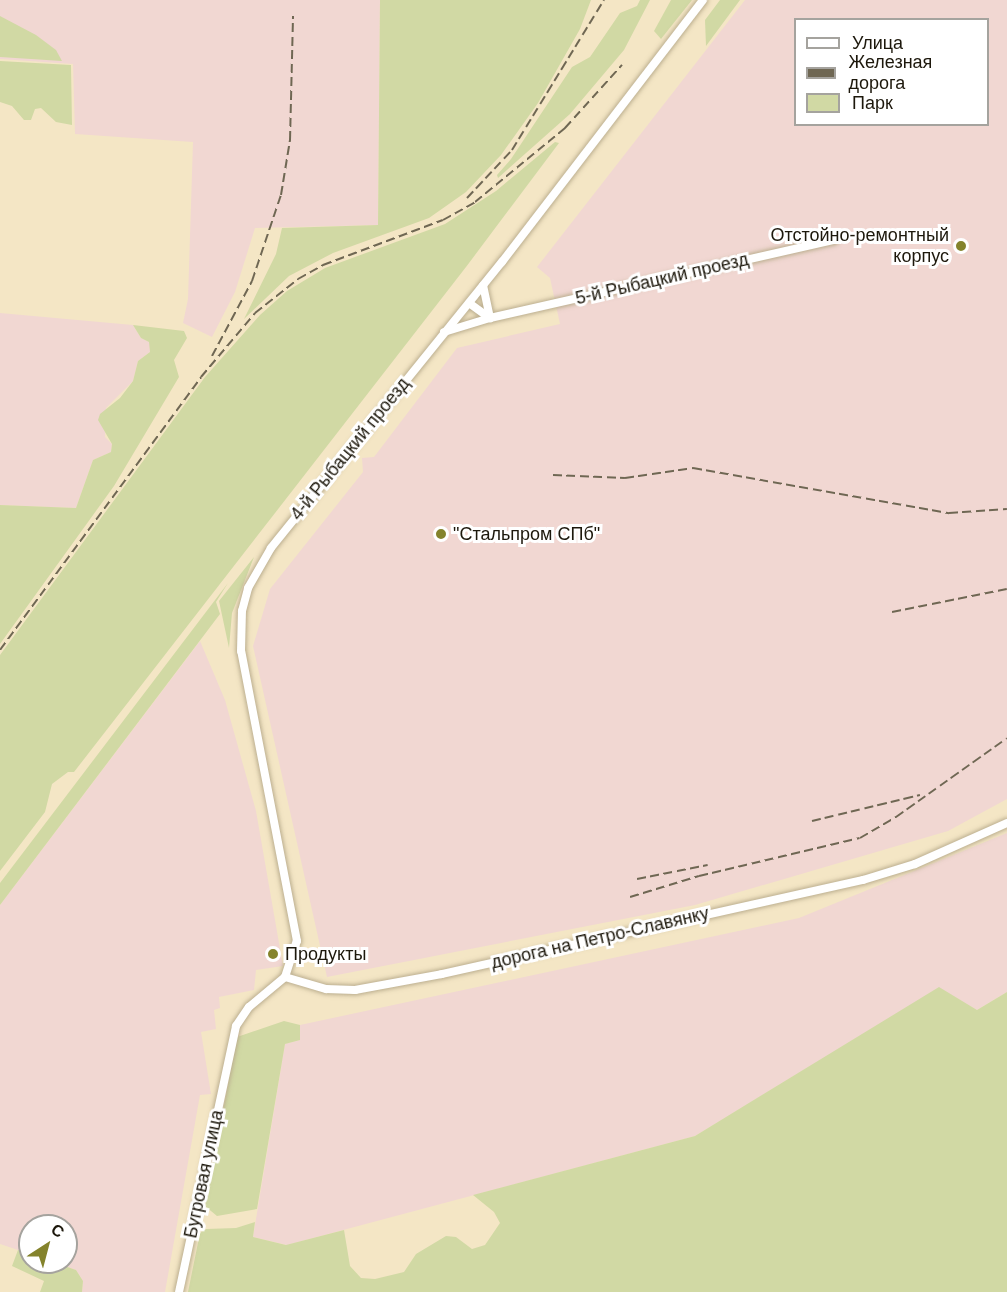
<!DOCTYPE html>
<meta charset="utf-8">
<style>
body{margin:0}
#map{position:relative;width:1007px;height:1292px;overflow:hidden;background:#f4e6c5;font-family:Arial,sans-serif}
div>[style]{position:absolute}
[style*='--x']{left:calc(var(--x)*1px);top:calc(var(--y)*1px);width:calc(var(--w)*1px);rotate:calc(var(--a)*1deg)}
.industrial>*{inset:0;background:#f1d7d2}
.green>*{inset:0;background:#d1d9a4}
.roads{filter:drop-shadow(0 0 2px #bcaf90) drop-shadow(0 0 2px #bcaf90)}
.minor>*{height:8px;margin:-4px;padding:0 4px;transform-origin:4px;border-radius:4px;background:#fff}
.rail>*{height:2px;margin-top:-1px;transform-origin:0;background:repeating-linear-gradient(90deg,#6f6753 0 9px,transparent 0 13.5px)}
.dots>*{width:16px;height:16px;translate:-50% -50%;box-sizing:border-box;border:3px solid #fff;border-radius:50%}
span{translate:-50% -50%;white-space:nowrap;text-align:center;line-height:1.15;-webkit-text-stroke:6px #fff;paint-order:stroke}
.poi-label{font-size:18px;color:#1d180c}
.right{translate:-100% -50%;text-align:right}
.left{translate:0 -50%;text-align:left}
.street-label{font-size:18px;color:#1d180c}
.legend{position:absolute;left:794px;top:18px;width:195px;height:108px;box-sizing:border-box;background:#fff;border:2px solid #a5a39e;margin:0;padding:8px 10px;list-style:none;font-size:18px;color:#1d180c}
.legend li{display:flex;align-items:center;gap:12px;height:30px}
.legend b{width:30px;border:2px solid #a5a39e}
.north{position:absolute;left:18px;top:1214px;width:60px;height:60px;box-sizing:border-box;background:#fff;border:2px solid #a5a39e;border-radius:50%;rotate:36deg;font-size:16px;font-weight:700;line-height:24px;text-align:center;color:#1d180c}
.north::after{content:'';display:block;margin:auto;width:21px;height:27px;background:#84832c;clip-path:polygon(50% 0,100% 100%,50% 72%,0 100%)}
</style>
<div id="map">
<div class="industrial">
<i style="clip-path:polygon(0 0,380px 0,378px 225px,255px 228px,235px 292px,212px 337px,183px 323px,188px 299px,193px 142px,75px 134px,73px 64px,0 59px)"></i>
<i style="clip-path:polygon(evenodd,745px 0,1007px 0,1007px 799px,948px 831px,695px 905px,327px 977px,253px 646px,270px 589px,363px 472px,362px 458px,374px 457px,457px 348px,560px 324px,550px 278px,537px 267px,745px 0,796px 20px,988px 20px,988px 124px,796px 124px,796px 20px)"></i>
<i style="clip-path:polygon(0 313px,133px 325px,141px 338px,150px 342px,150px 352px,138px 361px,133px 381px,106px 408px,105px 437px,112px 444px,111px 452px,93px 460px,76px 508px,0 505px)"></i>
<i style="clip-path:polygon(200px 641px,225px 700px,256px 811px,283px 966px,256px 970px,254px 990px,219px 997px,220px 1008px,214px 1010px,216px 1029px,201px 1032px,211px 1094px,200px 1095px,165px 1292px,82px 1292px,83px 1281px,76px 1270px,53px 1262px,66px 1262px,66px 1226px,30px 1226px,30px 1254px,0 1244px,0 905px)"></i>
<i style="clip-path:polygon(1007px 833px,1007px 992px,977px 1010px,939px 988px,695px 1136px,287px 1245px,253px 1237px,285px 1044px,300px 1040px,300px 1025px,799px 918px)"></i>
</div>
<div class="green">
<i style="clip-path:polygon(380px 0,591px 0,580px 29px,538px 103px,501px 155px,466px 192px,429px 218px,333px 253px,289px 276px,244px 319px,276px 254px,282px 228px,378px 225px)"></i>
<i style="clip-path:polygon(640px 0,650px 0,624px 50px,570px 114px,498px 178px,497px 175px,511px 159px,572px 67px,590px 57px,620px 13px,637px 6px)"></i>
<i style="clip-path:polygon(671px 0,692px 0,661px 39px,654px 31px)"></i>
<i style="clip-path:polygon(720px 0,740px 0,706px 46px,705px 20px)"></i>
<i style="clip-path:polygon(0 16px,36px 35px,56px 50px,62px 61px,0 57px)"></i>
<i style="clip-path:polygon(0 61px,71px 65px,72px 125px,56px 122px,41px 108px,35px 109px,31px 120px,24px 120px,12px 106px,0 102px)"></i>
<i style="clip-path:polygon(555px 142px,559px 143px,466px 267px,74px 772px,68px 772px,52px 784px,45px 812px,0 871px,0 655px,205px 377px,260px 315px,287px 291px,325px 268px,445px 224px,496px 191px)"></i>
<i style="clip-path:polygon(133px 325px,184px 331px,187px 338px,174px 360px,179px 377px,114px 486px,0 644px,0 505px,76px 508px,93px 460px,111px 452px,112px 444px,98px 420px,100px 414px,120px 398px,133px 381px,138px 361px,150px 352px,149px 342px,141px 338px)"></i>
<i style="clip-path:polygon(254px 557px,232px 613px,229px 648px,219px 601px)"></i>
<i style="clip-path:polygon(228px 583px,216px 602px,220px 614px,0 905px,0 883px)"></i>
<i style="clip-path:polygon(939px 987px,977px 1010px,1007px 992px,1007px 1292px,188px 1292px,200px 1233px,206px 1229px,236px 1228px,255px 1222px,253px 1237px,286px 1245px,344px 1230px,350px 1266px,361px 1278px,375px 1279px,404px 1272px,416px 1254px,446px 1236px,456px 1237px,472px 1249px,485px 1245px,500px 1223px,494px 1212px,473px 1195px,695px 1136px)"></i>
<i style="clip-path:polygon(284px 1021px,300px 1025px,300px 1040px,285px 1044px,257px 1209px,217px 1216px,205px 1206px,237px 1037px)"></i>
<i style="clip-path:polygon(18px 1250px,30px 1254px,30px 1262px,53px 1262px,76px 1270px,83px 1281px,82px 1292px,40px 1292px,44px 1281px,12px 1266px)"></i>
</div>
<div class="roads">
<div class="minor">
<i style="--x:469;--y:303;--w:26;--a:36"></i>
<i style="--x:490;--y:318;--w:353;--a:-12.8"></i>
<i style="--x:444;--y:332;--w:48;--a:-16.9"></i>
<i style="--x:490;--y:318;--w:33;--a:-102"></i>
<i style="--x:285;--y:977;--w:43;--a:16.3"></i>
<i style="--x:326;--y:989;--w:29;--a:2"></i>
<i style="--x:355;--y:990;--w:88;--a:-10.4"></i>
<i style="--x:442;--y:974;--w:431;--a:-12.6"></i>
<i style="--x:863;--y:880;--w:54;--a:-17.1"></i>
<i style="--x:915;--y:864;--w:101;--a:-24"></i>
<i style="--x:179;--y:1292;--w:272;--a:-77.9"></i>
<i style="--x:236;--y:1026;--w:23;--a:-56"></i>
<i style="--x:249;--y:1007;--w:47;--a:-39.8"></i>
<i style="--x:285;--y:977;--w:38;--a:-72"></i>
<i style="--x:297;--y:941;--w:295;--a:-100.9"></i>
<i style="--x:241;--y:651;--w:40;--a:-88.6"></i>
<i style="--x:242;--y:611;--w:24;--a:-75"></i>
<i style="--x:248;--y:588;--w:46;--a:-60.1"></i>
<i style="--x:271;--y:548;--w:368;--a:-51.1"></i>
<i style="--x:502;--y:262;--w:330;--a:-52.5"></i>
</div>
</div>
<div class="rail">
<i style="--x:467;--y:198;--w:66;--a:-46.8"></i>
<i style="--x:512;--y:150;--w:176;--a:-58.5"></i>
<i style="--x:212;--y:356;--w:85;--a:-61.9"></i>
<i style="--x:252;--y:281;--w:91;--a:-71.4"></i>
<i style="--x:281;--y:195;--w:56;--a:-80.7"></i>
<i style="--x:290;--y:140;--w:124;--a:-88.6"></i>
<i style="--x:553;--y:475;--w:72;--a:2.4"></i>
<i style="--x:625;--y:478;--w:69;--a:-8.4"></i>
<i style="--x:693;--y:468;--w:260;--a:10"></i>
<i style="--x:949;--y:513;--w:58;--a:-3.9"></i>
<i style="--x:892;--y:612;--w:117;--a:-11.3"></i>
<i style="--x:0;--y:650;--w:339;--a:-53.6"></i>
<i style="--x:201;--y:377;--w:84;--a:-49.8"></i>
<i style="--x:255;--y:313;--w:55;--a:-38.3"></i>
<i style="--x:298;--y:279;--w:29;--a:-29"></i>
<i style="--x:323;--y:265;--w:128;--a:-20.6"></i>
<i style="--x:443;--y:220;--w:37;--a:-29"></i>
<i style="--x:475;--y:202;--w:117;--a:-39.4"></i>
<i style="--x:565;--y:128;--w:85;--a:-47.9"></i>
<i style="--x:812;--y:821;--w:111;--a:-13.5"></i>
<i style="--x:637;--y:879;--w:72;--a:-11.2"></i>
<i style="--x:630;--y:897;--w:72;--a:-16.9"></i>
<i style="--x:699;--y:876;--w:165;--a:-13.3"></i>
<i style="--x:860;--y:838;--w:42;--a:-30.3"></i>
<i style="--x:896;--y:817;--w:136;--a:-35.4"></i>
</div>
<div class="dots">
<i style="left:961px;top:246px;background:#84832c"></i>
<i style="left:441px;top:534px;background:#84832c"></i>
<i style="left:273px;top:954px;background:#84832c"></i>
</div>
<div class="poi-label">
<span class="right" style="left:949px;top:246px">Отстойно-ремонтный<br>корпус</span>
<span class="left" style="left:453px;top:534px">"Стальпром СПб"</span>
<span class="left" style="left:285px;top:954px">Продукты</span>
</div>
<div class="street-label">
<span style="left:662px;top:279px;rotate:-13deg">5-й Рыбацкий проезд</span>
<span style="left:350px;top:449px;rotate:-51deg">4-й Рыбацкий проезд</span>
<span style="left:600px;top:938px;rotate:-13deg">дорога на Петро-Славянку</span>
<span style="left:204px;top:1174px;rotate:-78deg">Бугровая улица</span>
</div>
<ul class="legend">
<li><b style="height:8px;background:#fff"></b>Улица</li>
<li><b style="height:8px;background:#6f6753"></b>Железная дорога</li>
<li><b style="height:16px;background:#d1d9a4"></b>Парк</li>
</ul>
<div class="north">С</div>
</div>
